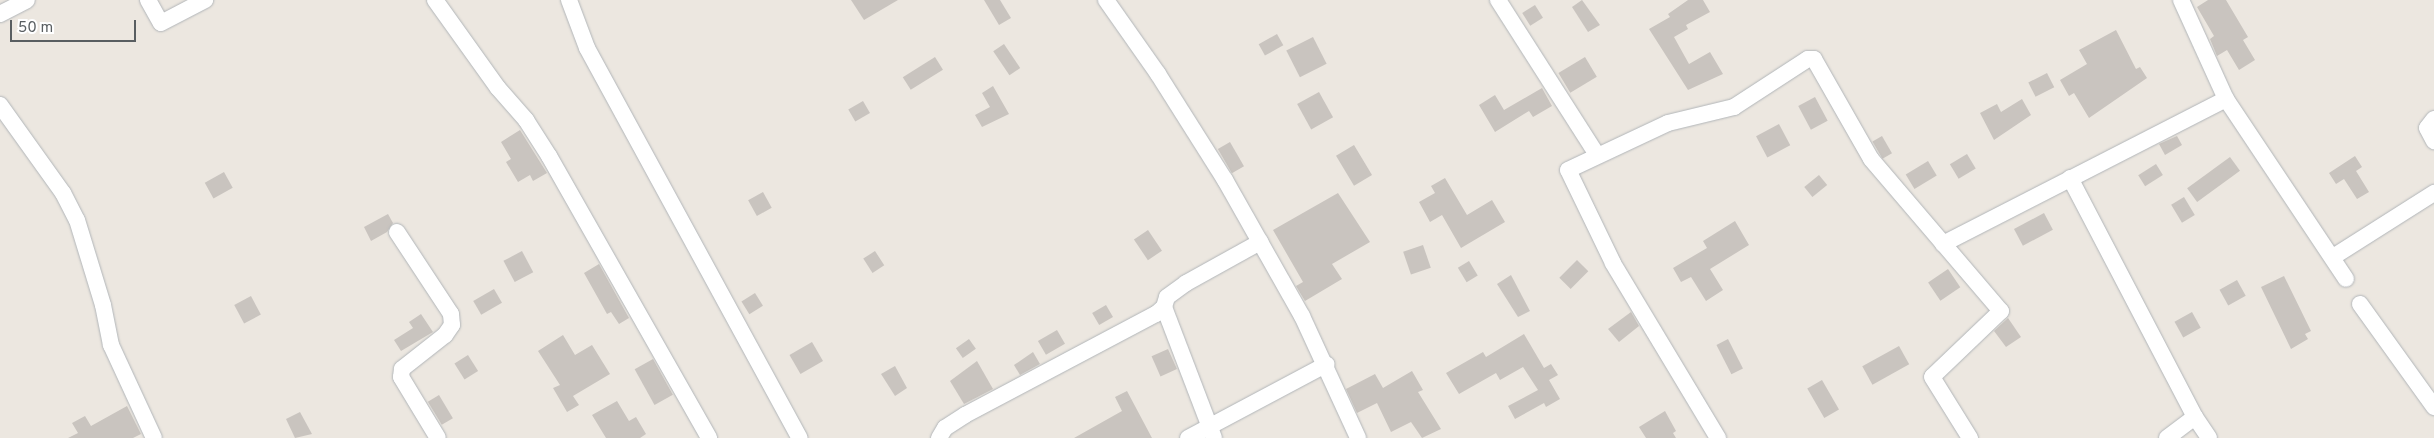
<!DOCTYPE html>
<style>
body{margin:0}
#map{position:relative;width:2434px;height:438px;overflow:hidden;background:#ece7e0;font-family:Overpass,sans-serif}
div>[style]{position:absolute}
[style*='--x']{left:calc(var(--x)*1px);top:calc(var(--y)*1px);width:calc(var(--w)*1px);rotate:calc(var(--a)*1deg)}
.building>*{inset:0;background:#c9c4bf;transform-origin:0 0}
.roads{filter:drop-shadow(0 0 1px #b1b5b8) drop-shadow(0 0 1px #b1b5b8)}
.street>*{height:16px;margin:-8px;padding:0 8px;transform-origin:8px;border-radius:8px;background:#fff}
span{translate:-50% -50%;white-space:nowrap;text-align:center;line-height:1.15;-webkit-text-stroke:4px #fff;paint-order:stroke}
.scale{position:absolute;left:10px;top:20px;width:126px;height:22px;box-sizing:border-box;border:2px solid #595e61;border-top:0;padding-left:6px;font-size:15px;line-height:18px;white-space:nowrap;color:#595e61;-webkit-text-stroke:4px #fff;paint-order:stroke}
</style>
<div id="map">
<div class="building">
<i style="clip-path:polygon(851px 0,898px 0,864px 20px)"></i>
<i style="clip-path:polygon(984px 0,1000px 0,1011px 18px,999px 25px)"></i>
<i style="clip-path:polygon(1582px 0,1600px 25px,1588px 32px,1572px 7px)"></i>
<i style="clip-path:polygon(1688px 0,1703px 0,1710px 12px,1686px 25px,1688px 29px,1674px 37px,1689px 64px,1710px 52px,1723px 74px,1688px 90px,1649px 29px,1670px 17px,1668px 14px)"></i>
<i style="clip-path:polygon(2208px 0,2226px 0,2248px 37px,2243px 40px,2255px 60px,2239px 70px,2227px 50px,2217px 56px,2210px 39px,2214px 36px,2197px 7px)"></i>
<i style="left:1535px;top:5px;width:15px;height:15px;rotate:58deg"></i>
<i style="clip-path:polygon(2116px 30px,2136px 69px,2140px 67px,2147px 78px,2089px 118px,2074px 93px,2069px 96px,2060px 80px,2087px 64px,2079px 50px)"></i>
<i style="left:1277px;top:34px;width:13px;height:21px;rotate:61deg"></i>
<i style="left:1313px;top:37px;width:30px;height:30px;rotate:63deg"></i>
<i style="left:1004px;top:44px;width:29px;height:13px;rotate:56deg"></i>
<i style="left:935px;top:57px;width:15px;height:38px;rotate:58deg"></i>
<i style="left:1585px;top:57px;width:23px;height:31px;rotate:59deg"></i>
<i style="left:2047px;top:73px;width:16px;height:21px;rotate:63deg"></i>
<i style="clip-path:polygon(993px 86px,1009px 114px,982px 127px,975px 115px,990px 107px,982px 93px)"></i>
<i style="clip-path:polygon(1542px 88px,1552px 106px,1533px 117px,1529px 111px,1495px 132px,1479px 105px,1495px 95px,1504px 110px)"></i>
<i style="left:1319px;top:92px;width:29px;height:25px;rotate:61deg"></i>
<i style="left:1815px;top:97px;width:27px;height:19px;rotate:62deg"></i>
<i style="clip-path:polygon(2022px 99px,2031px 115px,1994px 140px,1980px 113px,1997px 104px,2001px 112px)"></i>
<i style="left:863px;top:101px;width:14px;height:17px;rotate:60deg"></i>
<i style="left:1779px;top:124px;width:24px;height:26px;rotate:62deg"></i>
<i style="clip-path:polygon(520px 130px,547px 173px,533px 181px,530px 175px,518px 182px,506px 162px,511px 159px,501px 142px)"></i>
<i style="left:1882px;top:136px;width:20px;height:11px;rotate:60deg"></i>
<i style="clip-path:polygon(2177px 136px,2182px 145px,2165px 155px,2159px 144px)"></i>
<i style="left:1230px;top:142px;width:28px;height:14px;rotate:60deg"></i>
<i style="left:1354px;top:145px;width:35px;height:21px;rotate:59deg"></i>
<i style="left:1967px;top:154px;width:17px;height:20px;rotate:59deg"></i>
<i style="clip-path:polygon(2355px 156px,2362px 167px,2356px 171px,2369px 192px,2357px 199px,2344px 179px,2336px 184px,2329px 173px)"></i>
<i style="left:2230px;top:157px;width:17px;height:53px;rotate:54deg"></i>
<i style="left:1928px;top:161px;width:17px;height:26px;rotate:59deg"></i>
<i style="left:2156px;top:164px;width:13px;height:21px;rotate:58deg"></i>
<i style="left:224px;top:172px;width:18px;height:22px;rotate:61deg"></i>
<i style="left:1819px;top:175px;width:13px;height:19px;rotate:51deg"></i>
<i style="clip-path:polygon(1445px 178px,1467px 215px,1492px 200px,1505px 222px,1461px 248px,1442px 215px,1430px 222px,1419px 202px,1435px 193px,1431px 186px)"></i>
<i style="left:763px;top:192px;width:18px;height:17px;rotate:61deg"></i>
<i style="clip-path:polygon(1338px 193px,1370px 242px,1332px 264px,1342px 279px,1305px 301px,1296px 286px,1303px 282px,1273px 230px)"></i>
<i style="left:2184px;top:197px;width:21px;height:15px;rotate:59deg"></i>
<i style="left:2044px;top:213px;width:19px;height:34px;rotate:62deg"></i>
<i style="clip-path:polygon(388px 214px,393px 223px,387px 232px,371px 241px,364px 227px)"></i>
<i style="clip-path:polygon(1735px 221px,1749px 245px,1710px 269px,1723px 290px,1706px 301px,1691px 277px,1681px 282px,1673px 268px,1707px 248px,1703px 241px)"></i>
<i style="left:1148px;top:230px;width:25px;height:17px;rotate:56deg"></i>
<i style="left:1423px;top:245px;width:24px;height:21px;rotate:71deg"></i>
<i style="left:522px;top:251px;width:24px;height:21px;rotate:62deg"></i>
<i style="left:875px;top:251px;width:17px;height:14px;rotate:57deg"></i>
<i style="left:1577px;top:260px;width:16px;height:25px;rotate:45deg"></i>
<i style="left:1469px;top:261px;width:17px;height:13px;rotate:59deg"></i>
<i style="clip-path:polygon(599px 264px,629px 318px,619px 324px,611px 312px,607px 314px,584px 273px)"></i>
<i style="left:1948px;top:269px;width:22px;height:24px;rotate:56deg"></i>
<i style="clip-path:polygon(1511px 275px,1530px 311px,1518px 317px,1497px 284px)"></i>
<i style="clip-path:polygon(2284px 276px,2311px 331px,2305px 334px,2308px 339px,2291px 349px,2261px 287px)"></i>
<i style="left:2237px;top:280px;width:18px;height:20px;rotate:61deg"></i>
<i style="left:494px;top:289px;width:16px;height:24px;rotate:60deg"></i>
<i style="left:755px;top:293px;width:15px;height:16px;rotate:58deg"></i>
<i style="left:251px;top:296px;width:21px;height:19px;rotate:62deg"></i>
<i style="left:1106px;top:305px;width:14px;height:16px;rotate:60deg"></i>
<i style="clip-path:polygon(1631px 312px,1639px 326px,1619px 342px,1608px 329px)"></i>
<i style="left:2192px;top:312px;width:18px;height:20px;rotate:61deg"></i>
<i style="clip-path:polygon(421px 314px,433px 332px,401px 351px,394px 340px,413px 328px,409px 322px)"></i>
<i style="clip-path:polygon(2008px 318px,2021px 337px,2006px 347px,1994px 331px)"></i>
<i style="left:1057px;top:330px;width:16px;height:22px;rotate:60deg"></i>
<i style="clip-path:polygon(1524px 334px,1544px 368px,1551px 364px,1558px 375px,1549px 380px,1560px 399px,1546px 407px,1544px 403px,1515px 419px,1508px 406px,1538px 390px,1523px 367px,1500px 380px,1496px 373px,1459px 394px,1446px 373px,1483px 352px,1486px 357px)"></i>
<i style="clip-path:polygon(563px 335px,575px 355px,592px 345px,610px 374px,573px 396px,579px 405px,567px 412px,553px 388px,560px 385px,538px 351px)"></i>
<i style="left:969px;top:339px;width:12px;height:16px;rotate:55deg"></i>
<i style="left:1728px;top:339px;width:33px;height:13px;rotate:63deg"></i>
<i style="left:812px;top:342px;width:22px;height:26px;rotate:60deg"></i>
<i style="left:1899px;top:346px;width:21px;height:42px;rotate:61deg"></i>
<i style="left:1168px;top:349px;width:22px;height:18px;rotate:66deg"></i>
<i style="clip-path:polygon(1033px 352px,1040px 364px,1020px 375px,1014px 365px)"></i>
<i style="left:468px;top:355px;width:19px;height:16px;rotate:58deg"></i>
<i style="left:653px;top:359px;width:41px;height:21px;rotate:61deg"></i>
<i style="clip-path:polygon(977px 361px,993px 389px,964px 404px,950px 381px)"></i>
<i style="clip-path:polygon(895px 366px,907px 388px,895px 396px,881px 374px)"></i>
<i style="clip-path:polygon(1412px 371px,1423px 390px,1418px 392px,1441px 429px,1422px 438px,1411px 422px,1391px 432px,1377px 403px,1357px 413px,1346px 389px,1375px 374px,1383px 388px)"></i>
<i style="left:1822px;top:380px;width:34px;height:17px;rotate:60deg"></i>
<i style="clip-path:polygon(1127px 391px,1152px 438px,1074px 438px,1122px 411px,1115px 397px)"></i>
<i style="left:439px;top:395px;width:27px;height:13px;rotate:59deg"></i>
<i style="clip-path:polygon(617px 401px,629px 421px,636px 417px,646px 434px,640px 438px,606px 438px,592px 415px)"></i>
<i style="clip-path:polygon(127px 406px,141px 434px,133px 438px,68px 438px,78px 433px,72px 423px,85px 416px,91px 426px)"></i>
<i style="clip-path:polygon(1665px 411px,1676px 431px,1673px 433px,1676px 438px,1646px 438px,1639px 427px)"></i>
<i style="clip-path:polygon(300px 412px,312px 434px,295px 438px,286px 419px)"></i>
</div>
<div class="roads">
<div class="street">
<i style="--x:148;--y:0;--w:26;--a:61"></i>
<i style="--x:161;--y:23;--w:50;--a:-27.6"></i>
<i style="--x:435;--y:0;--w:108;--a:54.4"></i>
<i style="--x:498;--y:88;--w:43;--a:48.8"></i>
<i style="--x:526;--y:120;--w:43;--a:57.4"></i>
<i style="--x:549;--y:156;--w:324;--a:60.4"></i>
<i style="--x:569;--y:0;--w:51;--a:69.4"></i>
<i style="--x:587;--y:48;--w:444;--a:61.4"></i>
<i style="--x:1106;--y:0;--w:90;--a:54.9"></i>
<i style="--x:1158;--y:74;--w:125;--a:57.7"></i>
<i style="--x:1225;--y:180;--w:156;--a:60.5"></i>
<i style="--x:1302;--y:316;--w:134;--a:65.3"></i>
<i style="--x:1498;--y:0;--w:184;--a:57.4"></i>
<i style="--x:2181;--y:0;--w:109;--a:65.6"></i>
<i style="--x:2226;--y:99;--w:216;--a:56.3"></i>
<i style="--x:0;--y:14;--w:30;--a:-27"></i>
<i style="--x:0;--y:105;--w:108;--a:54.4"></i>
<i style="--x:63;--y:193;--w:30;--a:63"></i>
<i style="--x:77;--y:220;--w:89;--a:73"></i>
<i style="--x:103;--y:305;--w:41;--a:78.7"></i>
<i style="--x:111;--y:345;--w:102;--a:65.2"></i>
<i style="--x:2434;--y:119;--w:11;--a:128"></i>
<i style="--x:2427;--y:128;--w:15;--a:62"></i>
<i style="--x:2070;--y:178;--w:270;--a:62.4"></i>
<i style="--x:2195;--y:417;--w:25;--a:56"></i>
<i style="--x:397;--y:232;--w:98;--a:56.6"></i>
<i style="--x:451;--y:314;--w:11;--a:85"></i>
<i style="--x:452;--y:325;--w:12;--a:125"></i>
<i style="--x:445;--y:335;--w:55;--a:141.7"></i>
<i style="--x:402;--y:369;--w:8;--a:97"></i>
<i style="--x:401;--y:377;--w:71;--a:58.8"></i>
<i style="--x:1943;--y:244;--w:318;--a:-27.1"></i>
<i style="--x:2333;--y:257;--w:120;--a:-32.4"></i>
<i style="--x:2360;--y:304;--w:127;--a:54.3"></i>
<i style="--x:1164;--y:307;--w:140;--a:69.1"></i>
<i style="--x:939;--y:438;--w:12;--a:-59"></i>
<i style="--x:945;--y:428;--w:24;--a:-33"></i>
<i style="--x:965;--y:415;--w:216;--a:-27.9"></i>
<i style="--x:1156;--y:314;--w:11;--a:-41"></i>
<i style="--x:1164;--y:307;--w:10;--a:-73"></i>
<i style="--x:1167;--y:297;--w:24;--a:-36"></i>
<i style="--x:1186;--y:283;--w:85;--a:-29"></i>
<i style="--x:1188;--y:438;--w:157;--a:-28"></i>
<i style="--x:1718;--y:438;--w:204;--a:-121"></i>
<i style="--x:1613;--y:263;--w:103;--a:-115.8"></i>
<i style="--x:1568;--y:170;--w:110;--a:-25.2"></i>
<i style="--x:1668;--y:123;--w:68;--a:-13.6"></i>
<i style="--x:1734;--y:107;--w:88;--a:-33"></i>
<i style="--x:1808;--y:59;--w:6;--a:0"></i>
<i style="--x:1814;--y:59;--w:115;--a:60.3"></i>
<i style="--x:1871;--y:159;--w:200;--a:49.5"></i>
<i style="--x:2001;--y:311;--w:95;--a:136.3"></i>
<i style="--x:1932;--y:377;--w:72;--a:58.1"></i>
<i style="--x:2167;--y:438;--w:35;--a:-37"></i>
</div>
</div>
<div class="scale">50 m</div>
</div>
